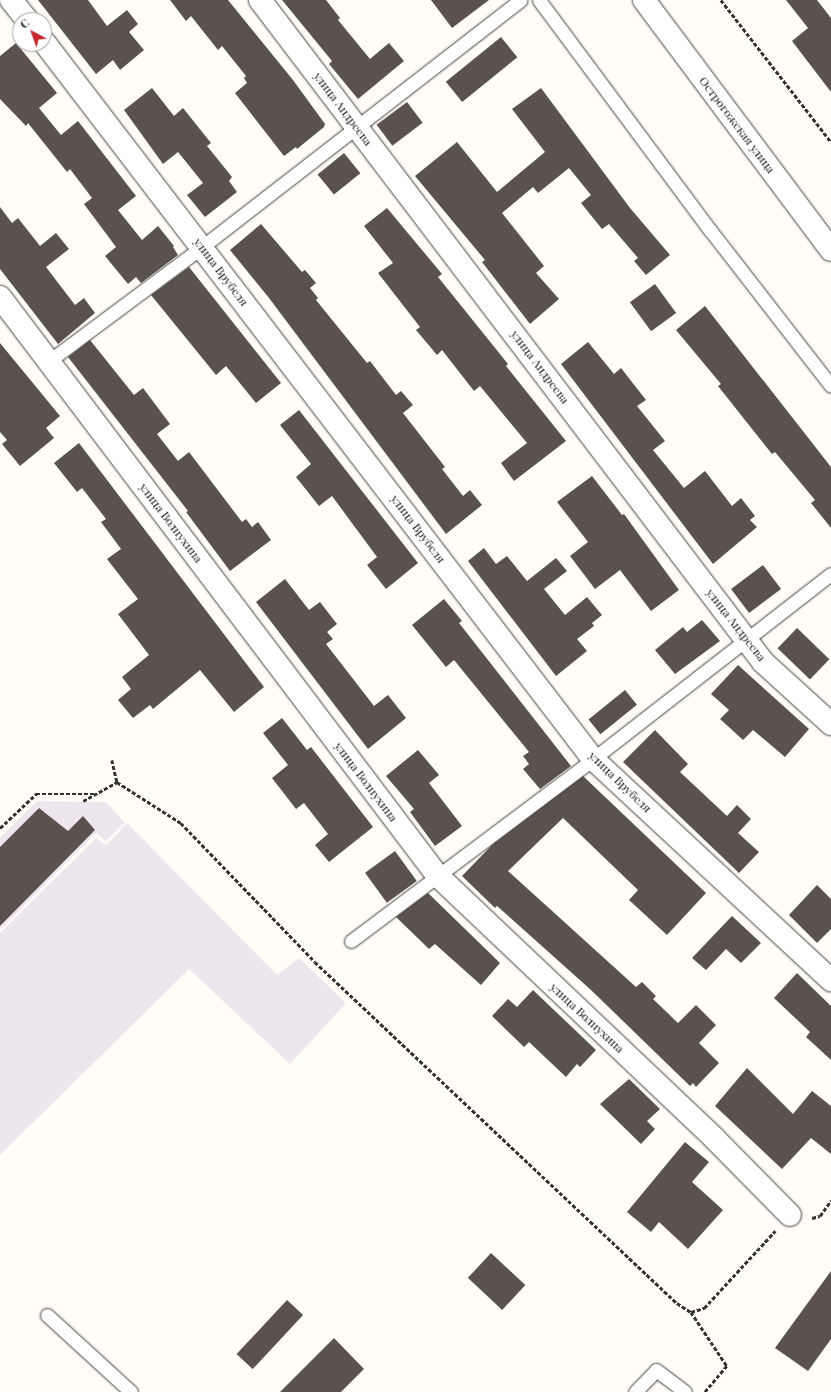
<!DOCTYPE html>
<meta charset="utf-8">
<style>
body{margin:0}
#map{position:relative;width:831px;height:1392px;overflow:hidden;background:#fffdf5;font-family:"Playfair Display",serif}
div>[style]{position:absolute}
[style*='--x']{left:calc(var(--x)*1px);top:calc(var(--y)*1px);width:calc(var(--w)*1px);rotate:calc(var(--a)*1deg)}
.industrial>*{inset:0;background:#eee6ef}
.building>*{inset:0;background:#5a524d;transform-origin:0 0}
.path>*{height:2.5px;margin-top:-1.25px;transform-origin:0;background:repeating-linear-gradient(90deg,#333 0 4px,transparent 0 6px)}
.roads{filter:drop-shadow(0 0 1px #444) drop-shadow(0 0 1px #444)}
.service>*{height:13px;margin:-6.5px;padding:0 6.5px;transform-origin:6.5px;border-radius:6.5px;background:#fff}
.minor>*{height:22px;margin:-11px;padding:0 11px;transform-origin:11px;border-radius:11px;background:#fff}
.tertiary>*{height:22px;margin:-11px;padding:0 11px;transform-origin:11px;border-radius:11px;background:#fff}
span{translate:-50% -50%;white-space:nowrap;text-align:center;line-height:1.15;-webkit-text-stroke:4px #fff;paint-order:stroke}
.street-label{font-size:12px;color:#111}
.north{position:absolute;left:12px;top:12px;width:40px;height:40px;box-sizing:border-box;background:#fff;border:1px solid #a0a0a0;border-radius:50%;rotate:319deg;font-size:11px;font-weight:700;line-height:16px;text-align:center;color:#111}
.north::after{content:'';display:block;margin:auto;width:14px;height:18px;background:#c4262e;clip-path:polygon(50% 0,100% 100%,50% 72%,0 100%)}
</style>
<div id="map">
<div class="industrial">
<i style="clip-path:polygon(37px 801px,106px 802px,125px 823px,106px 841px,96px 833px,0 930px,0 838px)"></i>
<i style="clip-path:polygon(127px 823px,277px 975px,299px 958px,346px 1003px,290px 1064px,189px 969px,0 1155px,0 933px,96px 838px,106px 845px)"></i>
</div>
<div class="building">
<i style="clip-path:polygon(38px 0,88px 0,107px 26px,127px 10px,138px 24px,129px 32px,144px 50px,120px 70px,113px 60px,96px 74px)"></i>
<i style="clip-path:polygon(170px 0,228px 0,293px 80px,325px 124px,324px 127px,297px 149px,296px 147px,284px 156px,235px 93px,247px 83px,244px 78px,246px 76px,222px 46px,218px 50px,191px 16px,186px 21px)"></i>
<i style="clip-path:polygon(282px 0,326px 0,340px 18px,338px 20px,370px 59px,389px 43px,404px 61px,358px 99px,329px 64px,332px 61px)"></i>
<i style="clip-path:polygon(431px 0,489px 0,452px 28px)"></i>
<i style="clip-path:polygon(786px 0,817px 0,831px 18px,831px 92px,792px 41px,808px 28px)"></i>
<i style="left:501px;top:37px;width:26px;height:71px;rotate:51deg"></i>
<i style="clip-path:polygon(16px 43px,57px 93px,39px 108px,61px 135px,78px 121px,136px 196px,118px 210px,142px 240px,158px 226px,174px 246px,173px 247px,178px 255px,141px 283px,136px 277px,128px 284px,105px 256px,116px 247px,84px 204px,92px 198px,70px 169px,67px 172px,28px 123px,26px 126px,0 99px,0 56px)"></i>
<i style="clip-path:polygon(152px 88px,174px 116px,183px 108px,211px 143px,207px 146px,232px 177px,229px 181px,237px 192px,205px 217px,187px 195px,203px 183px,178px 152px,163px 164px,124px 110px)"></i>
<i style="clip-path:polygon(541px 88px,630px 208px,670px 255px,646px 275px,634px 261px,638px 258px,609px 224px,602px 229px,581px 203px,591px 195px,569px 168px,538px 193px,533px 187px,502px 213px,544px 266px,536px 273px,559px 299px,530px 324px,482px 262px,485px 260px,415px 176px,457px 142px,497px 192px,545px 152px,512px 109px)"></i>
<i style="left:407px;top:102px;width:26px;height:38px;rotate:53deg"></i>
<i style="left:344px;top:153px;width:26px;height:34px;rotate:51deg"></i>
<i style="clip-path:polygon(0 207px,12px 223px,18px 218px,40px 246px,56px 233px,69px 249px,46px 267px,75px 305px,84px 298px,95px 313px,58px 344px,0 269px)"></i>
<i style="clip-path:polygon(387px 208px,442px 274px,438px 277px,508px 364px,506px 366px,566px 441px,514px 481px,501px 463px,527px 443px,480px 386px,474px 391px,442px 350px,437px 355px,416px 330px,420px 327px,378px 273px,393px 263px,364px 226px)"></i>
<i style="clip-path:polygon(261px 224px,302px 272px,305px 270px,316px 283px,310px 288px,318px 298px,316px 300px,367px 363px,370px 361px,396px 395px,401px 391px,413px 405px,403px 413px,445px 467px,442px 469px,463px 496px,470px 490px,482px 505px,446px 534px,269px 298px,230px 250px)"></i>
<i style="clip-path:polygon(189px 267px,281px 383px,256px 403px,226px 366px,216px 375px,151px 295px)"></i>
<i style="left:655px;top:284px;width:36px;height:31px;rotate:54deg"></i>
<i style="clip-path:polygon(705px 306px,831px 467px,831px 528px,811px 503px,815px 500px,775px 452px,772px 454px,718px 386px,721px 384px,676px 330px)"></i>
<i style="clip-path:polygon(90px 340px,134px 395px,143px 388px,170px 424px,157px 434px,178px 461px,189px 452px,242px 522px,246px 519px,252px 527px,258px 522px,271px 540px,230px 571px,186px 512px,188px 511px,68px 357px)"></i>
<i style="clip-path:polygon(588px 342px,614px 374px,621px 368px,646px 400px,637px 406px,665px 441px,653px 450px,684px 488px,705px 471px,732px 506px,741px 498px,755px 516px,750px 520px,757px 527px,713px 564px,561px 364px)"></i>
<i style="clip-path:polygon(0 343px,60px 416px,46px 428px,54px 438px,20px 466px,2px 444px,7px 440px,0 432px)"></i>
<i style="clip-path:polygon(299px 410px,418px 563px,386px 589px,367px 565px,377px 557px,332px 496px,319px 506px,296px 477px,311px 464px,280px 425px)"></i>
<i style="clip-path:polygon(79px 443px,264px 687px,234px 712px,200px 670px,153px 709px,150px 705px,133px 718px,118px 700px,131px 689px,122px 677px,149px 655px,118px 614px,138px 599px,107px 559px,121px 549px,101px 522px,106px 519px,82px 488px,77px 492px,54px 463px)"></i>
<i style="clip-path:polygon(592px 476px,622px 515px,624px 514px,679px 590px,651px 611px,620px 570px,595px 589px,570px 556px,588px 542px,557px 502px)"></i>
<i style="clip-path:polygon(484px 548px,496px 564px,507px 556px,527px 581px,556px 558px,567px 571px,544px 589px,565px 615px,587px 597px,602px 615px,592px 623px,594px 626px,577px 639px,587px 651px,556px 676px,468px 561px)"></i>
<i style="left:763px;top:565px;width:30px;height:40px;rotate:53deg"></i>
<i style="clip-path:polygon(285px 579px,309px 610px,320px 602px,337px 624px,327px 632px,333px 639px,326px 644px,374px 706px,388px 695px,406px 718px,368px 749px,256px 602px)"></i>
<i style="clip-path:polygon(444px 599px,462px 621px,459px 623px,571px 766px,540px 789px,523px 769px,529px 764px,523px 756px,529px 752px,454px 660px,446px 667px,412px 625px)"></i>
<i style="clip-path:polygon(702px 620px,720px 641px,675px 674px,655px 650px,683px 627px,687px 632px)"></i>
<i style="left:797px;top:628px;width:45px;height:28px;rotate:44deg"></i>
<i style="clip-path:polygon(738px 665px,809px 729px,785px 757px,753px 730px,743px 740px,720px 719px,729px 710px,711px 694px)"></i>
<i style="left:625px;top:690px;width:19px;height:47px;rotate:51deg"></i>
<i style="clip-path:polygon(282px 718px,307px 750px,311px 747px,373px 827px,329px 862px,315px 845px,328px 834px,304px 803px,296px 809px,272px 778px,288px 765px,263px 733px)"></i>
<i style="clip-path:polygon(655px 730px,688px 764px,680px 772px,727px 816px,737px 805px,751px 819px,738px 833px,759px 852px,739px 873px,623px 762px)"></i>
<i style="clip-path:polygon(418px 750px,439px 775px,429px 783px,462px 826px,435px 846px,410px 812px,414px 809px,386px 776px)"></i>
<i style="clip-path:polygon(583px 776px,706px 893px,667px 935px,629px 900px,638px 890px,563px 818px,508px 871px,636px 987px,642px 982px,656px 996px,653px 999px,678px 1023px,696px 1005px,716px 1025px,699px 1043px,719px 1063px,696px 1087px,693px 1083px,690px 1086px,591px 990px,497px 906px,495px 908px,462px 876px,493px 844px)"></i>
<i style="clip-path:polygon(39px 808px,68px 831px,83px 816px,95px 830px,0 926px,0 847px)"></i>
<i style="left:395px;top:851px;width:37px;height:37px;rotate:54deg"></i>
<i style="clip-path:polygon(817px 885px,831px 899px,831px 929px,817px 943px,789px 915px)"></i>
<i style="clip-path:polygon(428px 893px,500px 963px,481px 985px,435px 944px,429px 949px,396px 917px)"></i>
<i style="clip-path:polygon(732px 916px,761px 943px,741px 963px,726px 949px,706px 970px,692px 958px)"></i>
<i style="clip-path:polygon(797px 973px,831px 1006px,831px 1060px,806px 1037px,810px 1032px,774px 998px)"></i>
<i style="clip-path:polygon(533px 990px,596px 1050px,580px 1067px,577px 1064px,566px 1077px,529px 1042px,524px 1047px,492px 1016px,508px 999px,517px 1007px)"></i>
<i style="clip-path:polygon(747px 1068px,793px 1114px,812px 1091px,831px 1106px,831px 1154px,811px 1138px,782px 1169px,715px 1106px)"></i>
<i style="clip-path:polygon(629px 1079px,660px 1109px,647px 1121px,655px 1129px,641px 1144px,600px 1104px)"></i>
<i style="clip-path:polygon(685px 1142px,709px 1162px,692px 1182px,723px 1210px,688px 1249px,659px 1222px,651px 1232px,627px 1212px)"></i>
<i style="left:491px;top:1253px;width:47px;height:34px;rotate:43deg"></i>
<i style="clip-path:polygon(831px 1271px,831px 1339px,808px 1371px,775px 1348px)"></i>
<i style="left:287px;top:1300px;width:22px;height:74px;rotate:43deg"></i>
<i style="clip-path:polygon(334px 1338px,364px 1369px,341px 1392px,280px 1392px)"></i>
</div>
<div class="path">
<i style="--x:721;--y:0;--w:180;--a:52.2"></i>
<i style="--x:112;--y:760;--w:23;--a:77"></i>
<i style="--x:83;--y:801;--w:39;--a:-29"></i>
<i style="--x:117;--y:782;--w:76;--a:32.6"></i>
<i style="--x:181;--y:823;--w:193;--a:46"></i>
<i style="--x:315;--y:962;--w:497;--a:43.3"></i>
<i style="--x:677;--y:1303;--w:17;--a:33"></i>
<i style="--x:691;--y:1312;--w:14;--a:-17"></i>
<i style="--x:704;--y:1308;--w:105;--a:-47.3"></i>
<i style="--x:0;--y:828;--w:50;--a:-43.4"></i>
<i style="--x:36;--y:794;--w:58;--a:0"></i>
<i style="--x:812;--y:1218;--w:8;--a:-14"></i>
<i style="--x:820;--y:1216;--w:19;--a:-55"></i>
<i style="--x:691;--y:1312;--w:65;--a:56.3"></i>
<i style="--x:727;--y:1366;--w:34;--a:130"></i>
</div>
<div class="roads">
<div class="service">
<i style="--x:539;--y:0;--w:287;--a:53.4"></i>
<i style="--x:710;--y:230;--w:197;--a:52.2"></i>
<i style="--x:49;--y:361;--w:191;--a:-36.7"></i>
<i style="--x:202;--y:247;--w:403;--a:-37.8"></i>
<i style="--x:351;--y:941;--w:303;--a:-36.9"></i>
<i style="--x:593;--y:759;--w:301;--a:-37.9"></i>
<i style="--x:47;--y:1315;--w:114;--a:42.5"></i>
<i style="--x:635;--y:1392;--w:30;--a:-46"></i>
<i style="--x:656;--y:1370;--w:36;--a:37"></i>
</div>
<div class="minor">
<i style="--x:11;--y:0;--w:26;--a:51"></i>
<i style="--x:260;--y:0;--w:831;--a:52.77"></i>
<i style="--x:763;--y:662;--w:92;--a:42.4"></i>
<i style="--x:44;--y:42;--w:903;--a:52.56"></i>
<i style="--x:593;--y:759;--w:325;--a:42.9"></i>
<i style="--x:0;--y:297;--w:725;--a:52.91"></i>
<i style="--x:437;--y:875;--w:382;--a:43.5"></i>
<i style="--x:714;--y:1138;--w:108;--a:45.4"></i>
</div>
<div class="tertiary">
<i style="--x:644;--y:0;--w:312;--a:53.2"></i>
</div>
</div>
<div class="street-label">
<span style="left:343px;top:109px;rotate:53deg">улица Андреева</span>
<span style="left:737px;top:125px;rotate:53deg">Острогожская улица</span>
<span style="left:221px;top:272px;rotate:53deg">улица Врубеля</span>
<span style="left:540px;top:367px;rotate:53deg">улица Андреева</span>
<span style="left:171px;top:523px;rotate:53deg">улица Волнухина</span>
<span style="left:418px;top:529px;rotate:53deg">улица Врубеля</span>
<span style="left:736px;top:625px;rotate:52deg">улица Андреева</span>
<span style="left:366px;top:782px;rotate:53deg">улица Волнухина</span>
<span style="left:620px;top:782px;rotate:44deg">улица Врубеля</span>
<span style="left:587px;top:1018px;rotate:43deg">улица Волнухина</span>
</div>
<div class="north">С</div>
</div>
